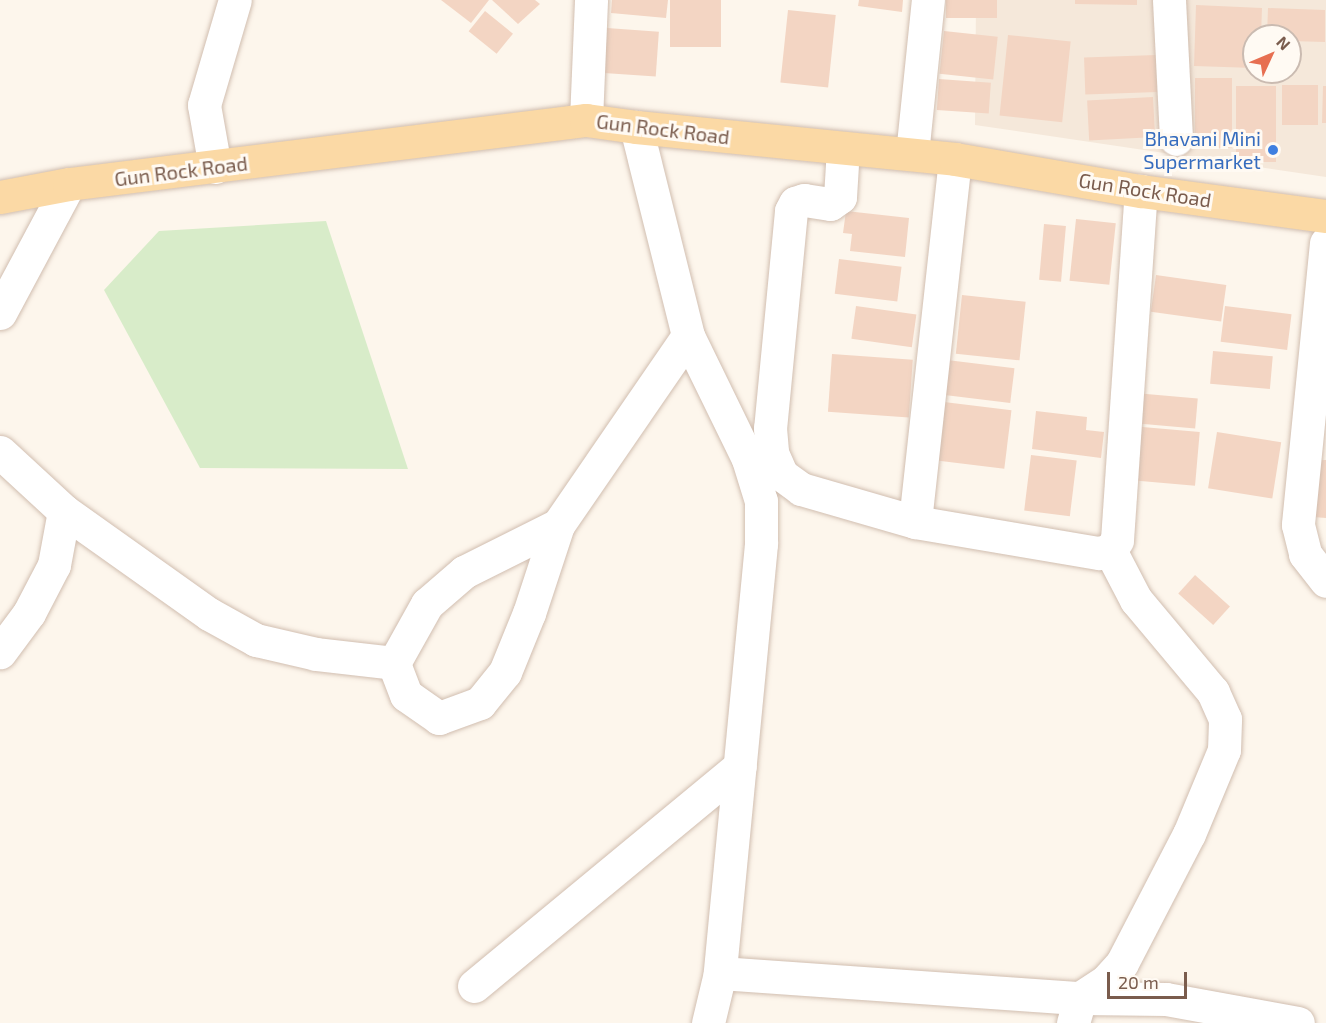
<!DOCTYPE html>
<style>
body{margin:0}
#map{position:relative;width:1326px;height:1023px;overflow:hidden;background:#fdf6ec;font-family:"Exo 2",sans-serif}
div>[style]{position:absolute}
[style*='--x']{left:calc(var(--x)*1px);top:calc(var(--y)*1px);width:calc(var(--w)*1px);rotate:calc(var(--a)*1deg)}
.residential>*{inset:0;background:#f5e8da}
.green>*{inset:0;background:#d8ecc9}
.building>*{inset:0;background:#f3d5c3;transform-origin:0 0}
.roads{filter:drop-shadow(0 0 2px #d1beb0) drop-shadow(0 0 2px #d1beb0)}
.minor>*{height:33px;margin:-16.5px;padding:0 16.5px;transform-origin:16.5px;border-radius:16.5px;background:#fff}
.major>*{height:33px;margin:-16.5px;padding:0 16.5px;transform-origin:16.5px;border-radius:16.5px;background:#fbd9a5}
.dots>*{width:16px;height:16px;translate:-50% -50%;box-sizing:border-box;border:3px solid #fffaf3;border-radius:50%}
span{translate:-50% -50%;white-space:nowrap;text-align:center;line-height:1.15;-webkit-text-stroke:6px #fffaf3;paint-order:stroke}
.street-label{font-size:20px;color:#7a5c4d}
.shop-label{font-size:20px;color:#366cbe}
.right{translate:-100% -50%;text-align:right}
.north{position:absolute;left:1242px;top:24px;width:60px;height:60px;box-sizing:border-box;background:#fffaf3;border:2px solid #cabbb1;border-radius:50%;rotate:46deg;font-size:16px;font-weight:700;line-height:24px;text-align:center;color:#7a5c4d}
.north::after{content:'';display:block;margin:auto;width:21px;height:27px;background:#e76f51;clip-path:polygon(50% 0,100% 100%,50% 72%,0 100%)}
.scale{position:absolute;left:1107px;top:972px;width:80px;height:27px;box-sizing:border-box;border:3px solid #7a5c4d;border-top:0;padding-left:8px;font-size:18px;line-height:21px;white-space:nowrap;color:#7a5c4d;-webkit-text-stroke:4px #fffaf3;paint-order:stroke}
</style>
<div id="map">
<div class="residential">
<i style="clip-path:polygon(evenodd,976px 0,1326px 0,1326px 177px,975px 125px,976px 0,1254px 36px,1290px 36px,1290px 72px,1254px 72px,1254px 36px)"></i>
</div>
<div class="green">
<i style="clip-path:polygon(326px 221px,408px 469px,200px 468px,104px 290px,159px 231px)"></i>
</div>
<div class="building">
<i style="clip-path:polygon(441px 0,489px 0,471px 23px)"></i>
<i style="clip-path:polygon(492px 0,535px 0,540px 4px,518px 24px)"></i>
<i style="clip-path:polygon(612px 0,668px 0,666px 18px,611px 13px)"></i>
<i style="left:670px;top:0;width:51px;height:47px"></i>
<i style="clip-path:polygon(859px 0,903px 0,902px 12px,858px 6px)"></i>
<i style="left:946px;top:0;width:51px;height:18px"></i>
<i style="clip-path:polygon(1075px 0,1137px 0,1137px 5px,1075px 4px)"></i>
<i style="clip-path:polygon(1196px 5px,1262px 8px,1261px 36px,1254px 36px,1254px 68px,1194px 66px)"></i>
<i style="clip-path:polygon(1268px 8px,1325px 10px,1325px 42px,1290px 41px,1290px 36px,1267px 36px)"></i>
<i style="left:788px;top:10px;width:48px;height:73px;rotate:6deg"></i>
<i style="left:485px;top:11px;width:36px;height:26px;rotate:39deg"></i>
<i style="left:607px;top:28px;width:52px;height:45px;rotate:4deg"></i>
<i style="left:944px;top:31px;width:54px;height:43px;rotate:6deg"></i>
<i style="left:1008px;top:35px;width:63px;height:81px;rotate:6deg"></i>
<i style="left:1156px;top:55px;width:37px;height:72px;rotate:88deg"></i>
<i style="left:1195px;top:78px;width:37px;height:70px"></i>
<i style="left:939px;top:79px;width:52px;height:31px;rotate:4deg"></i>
<i style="left:1282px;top:85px;width:36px;height:40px"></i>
<i style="left:1236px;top:86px;width:40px;height:76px"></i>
<i style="clip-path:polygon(1323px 86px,1326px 86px,1326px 123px,1322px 123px)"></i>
<i style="left:1153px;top:97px;width:40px;height:66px;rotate:87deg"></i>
<i style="clip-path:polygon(846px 211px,909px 218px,905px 257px,850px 251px,852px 234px,843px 233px)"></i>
<i style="left:1076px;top:219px;width:40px;height:62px;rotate:6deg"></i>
<i style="left:1044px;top:224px;width:22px;height:56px;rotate:5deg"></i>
<i style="left:839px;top:259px;width:63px;height:35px;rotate:7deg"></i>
<i style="left:1156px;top:275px;width:71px;height:37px;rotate:8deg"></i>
<i style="left:962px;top:295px;width:64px;height:59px;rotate:6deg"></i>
<i style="left:856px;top:306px;width:61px;height:33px;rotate:8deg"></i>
<i style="left:1225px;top:306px;width:67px;height:36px;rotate:7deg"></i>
<i style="left:1213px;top:351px;width:60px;height:33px;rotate:5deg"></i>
<i style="left:832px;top:354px;width:81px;height:58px;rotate:4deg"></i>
<i style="left:947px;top:360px;width:68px;height:35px;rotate:7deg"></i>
<i style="left:1135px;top:393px;width:63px;height:30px;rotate:5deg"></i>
<i style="left:944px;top:402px;width:68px;height:59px;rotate:7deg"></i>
<i style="clip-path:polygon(1036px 411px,1087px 417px,1086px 430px,1104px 432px,1101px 458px,1032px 449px)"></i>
<i style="left:1131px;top:426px;width:69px;height:54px;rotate:5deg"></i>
<i style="left:1217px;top:432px;width:65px;height:57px;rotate:9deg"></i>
<i style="left:1031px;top:455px;width:46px;height:56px;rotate:7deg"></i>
<i style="clip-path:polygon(1317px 460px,1326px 460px,1326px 518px,1313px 517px)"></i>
<i style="left:1195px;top:575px;width:47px;height:25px;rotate:42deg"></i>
</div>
<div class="roads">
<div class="minor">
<i style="--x:1169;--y:0;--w:139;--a:87.1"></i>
<i style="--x:586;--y:120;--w:120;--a:-87.6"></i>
<i style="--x:636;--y:127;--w:215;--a:76"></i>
<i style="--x:688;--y:336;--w:137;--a:64"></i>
<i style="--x:748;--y:459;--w:44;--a:72.8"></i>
<i style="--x:761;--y:501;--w:43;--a:90"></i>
<i style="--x:761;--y:544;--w:431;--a:95.5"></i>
<i style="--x:843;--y:148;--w:49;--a:93.5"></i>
<i style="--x:840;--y:197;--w:12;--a:145"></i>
<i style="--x:830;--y:204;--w:26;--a:-171"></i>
<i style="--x:804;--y:200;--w:9;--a:162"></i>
<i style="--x:795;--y:203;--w:9;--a:117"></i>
<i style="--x:791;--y:211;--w:218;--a:95.5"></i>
<i style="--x:770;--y:428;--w:25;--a:85"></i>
<i style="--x:772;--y:453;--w:24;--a:66"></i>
<i style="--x:782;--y:475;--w:24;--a:36"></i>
<i style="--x:801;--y:489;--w:119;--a:16.1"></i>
<i style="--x:912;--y:154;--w:155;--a:-84.1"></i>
<i style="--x:955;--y:159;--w:365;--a:96.3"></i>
<i style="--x:915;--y:522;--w:187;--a:9.6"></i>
<i style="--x:1099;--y:553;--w:11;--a:-15"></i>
<i style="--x:1110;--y:550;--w:12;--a:-55"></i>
<i style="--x:1117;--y:540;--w:350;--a:-86.1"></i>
<i style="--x:215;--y:167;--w:63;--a:-100.1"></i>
<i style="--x:204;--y:105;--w:109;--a:-73.6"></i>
<i style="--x:1326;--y:243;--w:283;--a:95.7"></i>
<i style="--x:1298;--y:525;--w:30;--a:76"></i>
<i style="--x:1305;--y:554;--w:34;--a:52"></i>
<i style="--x:0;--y:313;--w:146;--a:-61.9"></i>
<i style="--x:0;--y:452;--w:87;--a:42.7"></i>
<i style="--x:64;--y:511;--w:55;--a:100.5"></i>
<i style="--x:54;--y:565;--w:54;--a:117.5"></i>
<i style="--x:29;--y:613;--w:49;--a:126.6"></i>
<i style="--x:64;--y:511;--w:178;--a:35.4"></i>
<i style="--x:209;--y:614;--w:54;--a:29"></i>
<i style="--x:256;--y:640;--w:62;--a:13.1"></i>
<i style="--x:316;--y:654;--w:79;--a:6.6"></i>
<i style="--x:558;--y:525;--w:93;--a:108.2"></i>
<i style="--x:529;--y:613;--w:64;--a:112.1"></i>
<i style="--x:505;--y:672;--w:40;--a:129"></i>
<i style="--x:480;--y:703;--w:44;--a:159.9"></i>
<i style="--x:439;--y:718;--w:40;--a:-145.1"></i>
<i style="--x:406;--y:695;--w:34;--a:-111"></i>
<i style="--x:394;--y:663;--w:68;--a:-60.8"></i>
<i style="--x:427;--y:604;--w:49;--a:-40.9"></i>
<i style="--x:464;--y:572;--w:105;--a:-26.6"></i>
<i style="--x:558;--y:525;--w:229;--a:-55.5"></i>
<i style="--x:474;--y:986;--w:345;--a:-39.6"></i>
<i style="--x:708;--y:1023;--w:51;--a:-76.5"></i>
<i style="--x:720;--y:973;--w:361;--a:4"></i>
<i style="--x:1080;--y:998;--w:86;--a:0.7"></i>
<i style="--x:1166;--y:999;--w:134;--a:10.3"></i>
<i style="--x:1073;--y:1023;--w:26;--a:-74"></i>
<i style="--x:1080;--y:998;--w:30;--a:-33"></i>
<i style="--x:1105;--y:982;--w:25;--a:-48"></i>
<i style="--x:1122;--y:963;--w:145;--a:-62.6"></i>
<i style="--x:1189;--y:834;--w:91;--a:-67.4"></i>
<i style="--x:1224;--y:750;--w:31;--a:-88"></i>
<i style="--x:1225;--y:719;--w:30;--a:-114"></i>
<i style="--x:1213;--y:692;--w:120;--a:-129.9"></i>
<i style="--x:1136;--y:600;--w:56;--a:-117.5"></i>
</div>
<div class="major">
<i style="--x:0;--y:197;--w:70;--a:-10.7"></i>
<i style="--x:69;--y:184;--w:521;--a:-7.06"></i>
<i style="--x:586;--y:120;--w:50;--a:8"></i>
<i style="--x:636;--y:127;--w:321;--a:5.7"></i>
<i style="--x:955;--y:159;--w:189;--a:9.8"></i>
<i style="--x:1141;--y:191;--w:187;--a:7.7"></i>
</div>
</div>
<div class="dots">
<i style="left:1273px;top:150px;background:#3f7fe0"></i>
</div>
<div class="street-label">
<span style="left:663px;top:129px;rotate:7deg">Gun Rock Road</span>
<span style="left:181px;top:171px;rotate:-7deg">Gun Rock Road</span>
<span style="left:1145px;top:190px;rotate:9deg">Gun Rock Road</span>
</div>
<div class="shop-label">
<span class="right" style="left:1261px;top:150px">Bhavani Mini<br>Supermarket</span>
</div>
<div class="north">N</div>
<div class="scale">20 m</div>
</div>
